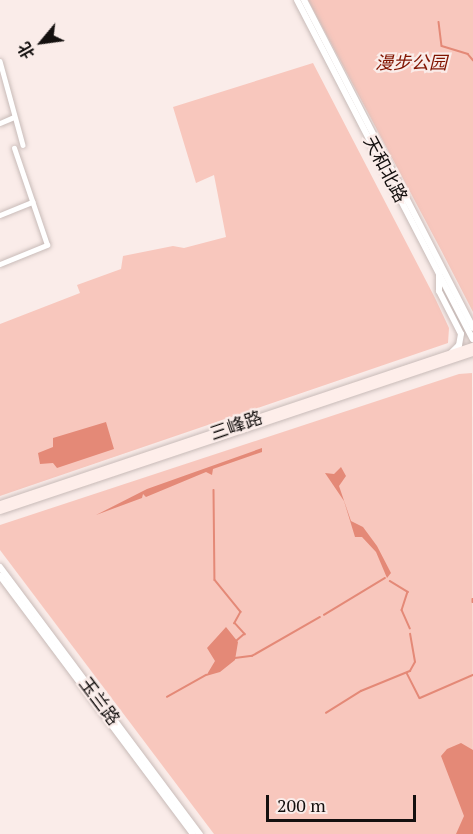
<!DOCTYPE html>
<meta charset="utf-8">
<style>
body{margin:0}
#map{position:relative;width:473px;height:834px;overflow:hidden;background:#faece9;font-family:"PT Serif","Noto Sans SC",serif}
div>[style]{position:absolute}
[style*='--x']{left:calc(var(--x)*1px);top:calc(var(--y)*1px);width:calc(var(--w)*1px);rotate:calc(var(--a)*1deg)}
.green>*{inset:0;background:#f8c7bd}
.water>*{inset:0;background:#e48977}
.stream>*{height:1.5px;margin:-0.75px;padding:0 0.75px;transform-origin:0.75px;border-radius:0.75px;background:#e48977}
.roads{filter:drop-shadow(0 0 2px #c8bbb8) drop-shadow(0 0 2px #c8bbb8)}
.minor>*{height:4.5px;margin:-2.25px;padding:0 2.25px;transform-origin:2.25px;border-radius:2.25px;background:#fff}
.tertiary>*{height:6px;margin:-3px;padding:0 3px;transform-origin:3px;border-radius:3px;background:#fff}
.secondary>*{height:7px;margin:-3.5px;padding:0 3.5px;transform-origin:3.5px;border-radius:3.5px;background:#feeeea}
span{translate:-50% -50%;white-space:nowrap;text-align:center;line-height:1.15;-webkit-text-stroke:4.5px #faece9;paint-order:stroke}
.park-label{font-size:18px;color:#811401;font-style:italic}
.street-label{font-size:18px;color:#14100f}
.north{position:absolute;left:12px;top:12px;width:60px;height:60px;-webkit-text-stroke:4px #faece9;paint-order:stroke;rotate:241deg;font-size:16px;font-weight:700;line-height:24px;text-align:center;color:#14100f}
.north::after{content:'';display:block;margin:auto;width:21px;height:27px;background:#14100f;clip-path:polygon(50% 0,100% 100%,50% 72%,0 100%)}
.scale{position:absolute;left:266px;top:795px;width:150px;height:27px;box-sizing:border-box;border:3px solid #14100f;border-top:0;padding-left:8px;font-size:18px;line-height:21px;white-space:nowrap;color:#14100f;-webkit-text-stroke:4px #faece9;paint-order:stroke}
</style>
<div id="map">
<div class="green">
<i style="clip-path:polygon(308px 0,473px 0,473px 312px,441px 250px)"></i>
<i style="clip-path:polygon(313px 63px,435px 298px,449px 328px,448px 343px,0 496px,0 324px,80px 293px,77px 285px,121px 269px,123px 256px,173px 246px,184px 248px,226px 237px,214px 175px,196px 183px,173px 107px)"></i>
<i style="clip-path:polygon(472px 373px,473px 834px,214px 834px,0 550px,0 525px,459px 374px)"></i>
</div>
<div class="water">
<i style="clip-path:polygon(106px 422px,114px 449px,57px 468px,53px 463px,40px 464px,38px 453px,53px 447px,53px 438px)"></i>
<i style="clip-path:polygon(262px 448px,262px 452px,213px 469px,212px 475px,206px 472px,146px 497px,143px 494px,142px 498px,96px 515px,147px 489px)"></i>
<i style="clip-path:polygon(341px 467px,346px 476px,339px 486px,351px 521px,363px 527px,377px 546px,391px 573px,387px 578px,376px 552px,362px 537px,355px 537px,344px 501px,325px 473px,334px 474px)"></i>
<i style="clip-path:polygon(226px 627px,238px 642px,235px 660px,220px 672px,206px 676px,215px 661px,207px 648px)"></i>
<i style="clip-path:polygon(461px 743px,473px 750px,473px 834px,456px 834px,464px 816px,441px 756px,447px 749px)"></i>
</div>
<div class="stream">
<i style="--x:439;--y:22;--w:24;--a:83"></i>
<i style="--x:442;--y:46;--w:27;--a:17"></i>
<i style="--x:468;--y:54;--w:8;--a:50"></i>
<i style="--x:214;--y:490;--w:90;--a:89.4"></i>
<i style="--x:215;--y:580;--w:41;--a:50.9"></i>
<i style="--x:241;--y:612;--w:13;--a:119"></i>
<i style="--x:235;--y:623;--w:15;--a:48"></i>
<i style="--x:245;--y:634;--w:11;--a:139"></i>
<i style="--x:390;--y:581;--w:21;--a:31"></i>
<i style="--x:408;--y:592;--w:19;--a:108"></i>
<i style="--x:402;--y:610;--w:20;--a:66"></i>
<i style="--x:473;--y:599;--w:3;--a:90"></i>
<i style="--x:324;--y:615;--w:71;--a:-31.2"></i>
<i style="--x:235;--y:658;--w:17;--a:-7"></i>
<i style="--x:252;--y:656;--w:78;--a:-29.8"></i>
<i style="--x:407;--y:673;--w:28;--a:63"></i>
<i style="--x:420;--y:698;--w:58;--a:-23.5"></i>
<i style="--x:167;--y:697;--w:45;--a:-29.4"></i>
<i style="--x:326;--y:713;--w:41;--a:-32.2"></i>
<i style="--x:361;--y:691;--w:53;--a:-22.2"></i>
<i style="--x:410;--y:671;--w:10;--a:-61"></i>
<i style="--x:415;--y:662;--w:28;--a:-100"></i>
</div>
<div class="roads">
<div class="minor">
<i style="--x:0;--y:61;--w:87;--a:74.7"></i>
<i style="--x:0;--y:123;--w:15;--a:-23"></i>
<i style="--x:0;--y:215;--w:35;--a:-22"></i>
<i style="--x:0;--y:264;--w:51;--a:-22"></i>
<i style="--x:47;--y:245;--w:102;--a:-108.8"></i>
</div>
<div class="tertiary">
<i style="--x:297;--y:0;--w:382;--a:62.6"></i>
<i style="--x:304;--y:0;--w:369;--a:62.7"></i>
<i style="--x:439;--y:272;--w:19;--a:90"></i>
<i style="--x:439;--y:291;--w:48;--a:62.9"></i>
<i style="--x:461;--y:334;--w:11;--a:100"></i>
<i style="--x:459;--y:345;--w:10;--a:135"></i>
<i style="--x:0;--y:567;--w:334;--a:53.2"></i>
<i style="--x:0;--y:576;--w:322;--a:53.2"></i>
</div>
<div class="secondary">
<i style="--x:0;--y:504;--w:499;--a:-18.5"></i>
<i style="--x:0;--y:510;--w:499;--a:-18.5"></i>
</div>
</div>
<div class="park-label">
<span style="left:411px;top:62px">漫步公园</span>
</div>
<div class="street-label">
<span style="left:386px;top:169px;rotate:62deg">天和北路</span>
<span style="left:236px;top:425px;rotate:-19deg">三峰路</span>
<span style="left:100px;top:701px;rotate:53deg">玉兰路</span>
</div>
<div class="north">北</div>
<div class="scale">200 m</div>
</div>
